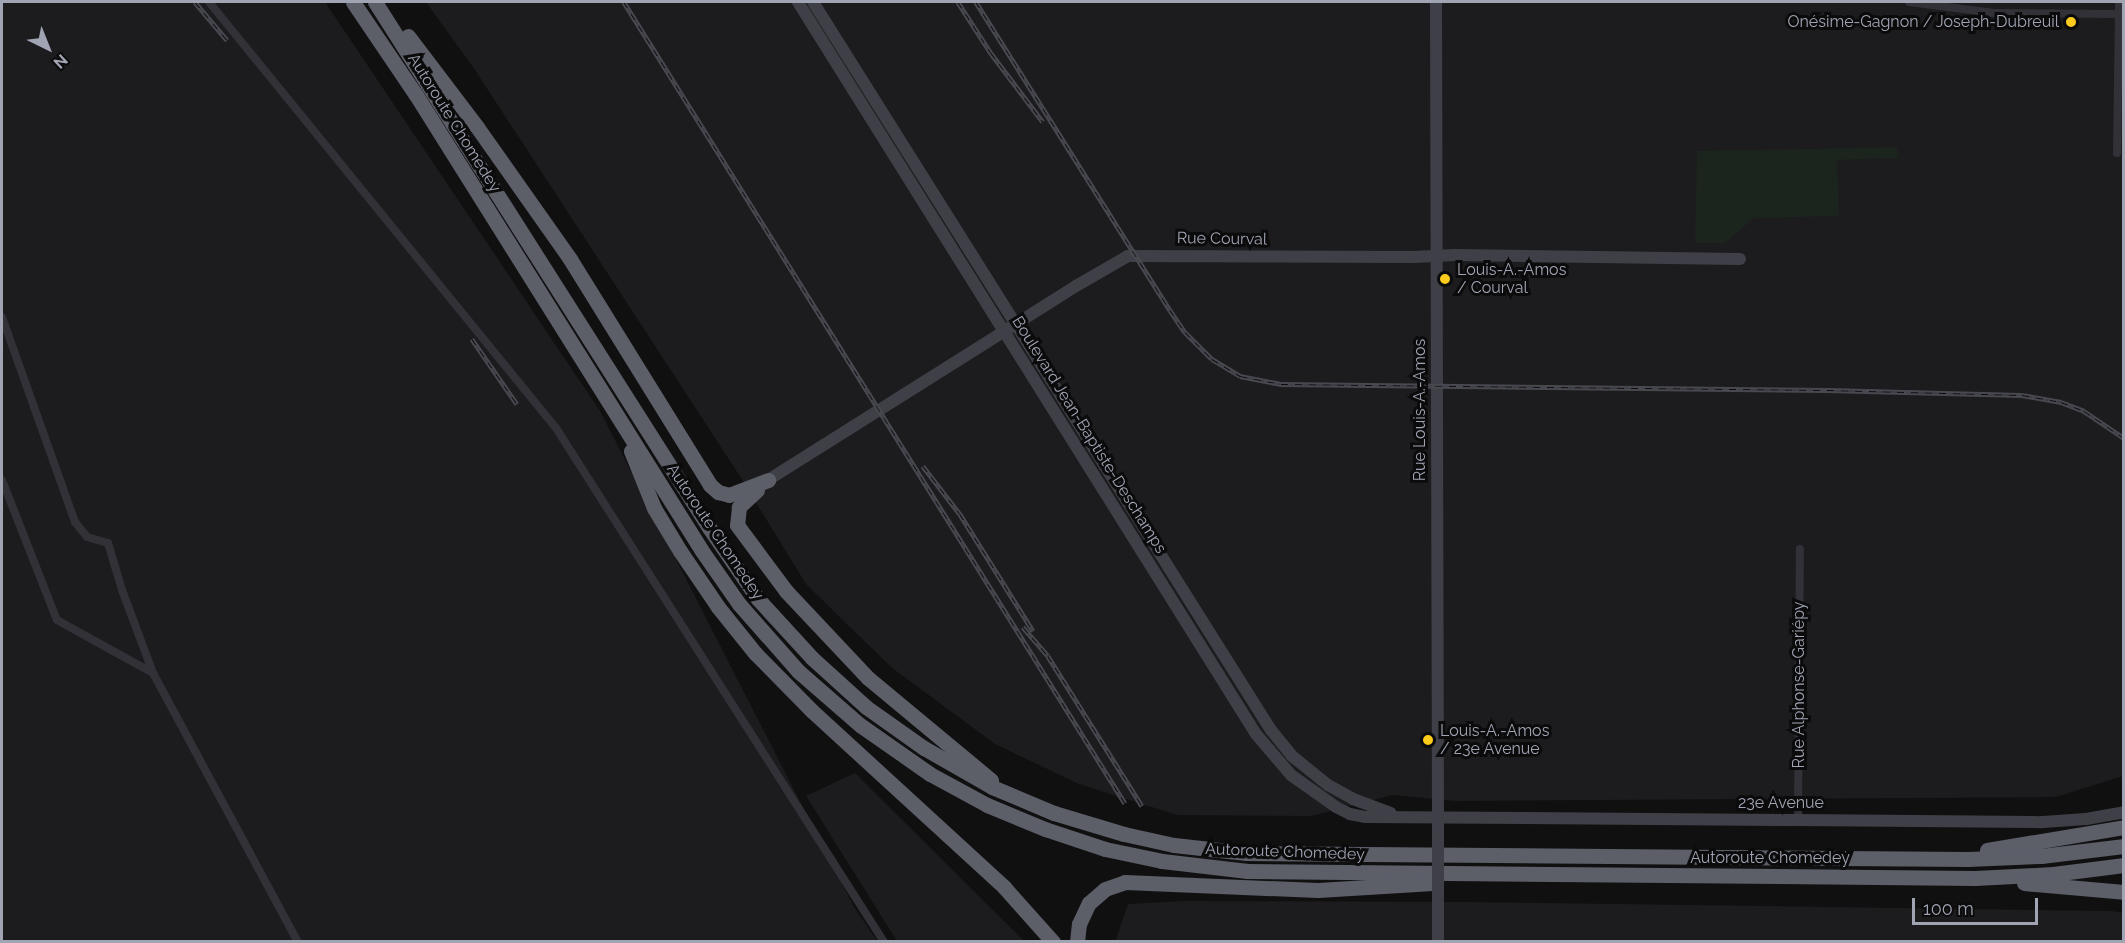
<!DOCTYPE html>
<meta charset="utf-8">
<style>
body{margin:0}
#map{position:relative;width:2125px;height:943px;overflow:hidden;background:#101011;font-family:Raleway,sans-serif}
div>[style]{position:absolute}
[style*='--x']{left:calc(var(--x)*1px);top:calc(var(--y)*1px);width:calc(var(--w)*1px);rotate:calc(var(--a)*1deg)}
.built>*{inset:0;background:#1c1c1e}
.green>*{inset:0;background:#1c241e}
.street>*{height:8px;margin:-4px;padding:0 4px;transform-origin:4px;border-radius:4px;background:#313137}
.secondary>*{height:12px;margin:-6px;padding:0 6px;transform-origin:6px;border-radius:6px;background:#3f4047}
.highway>*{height:15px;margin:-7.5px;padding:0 7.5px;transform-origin:7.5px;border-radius:7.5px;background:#5c5e68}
.rail>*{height:4.5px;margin-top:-2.25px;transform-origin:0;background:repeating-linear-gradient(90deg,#0b0b0c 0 7px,#484950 0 14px);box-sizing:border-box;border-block:2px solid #484950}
.secondary-bridge>*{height:12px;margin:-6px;padding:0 6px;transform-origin:6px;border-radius:6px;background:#3f4047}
.dots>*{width:16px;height:16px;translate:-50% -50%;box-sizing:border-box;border:3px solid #0b0b0c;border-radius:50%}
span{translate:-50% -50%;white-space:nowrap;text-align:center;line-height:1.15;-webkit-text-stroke:6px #0b0b0c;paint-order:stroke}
.poi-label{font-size:16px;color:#a0a4b3}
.right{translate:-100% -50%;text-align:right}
.left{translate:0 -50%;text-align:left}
.street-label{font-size:16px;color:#a0a4b3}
.frame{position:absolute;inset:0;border:3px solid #a0a4b3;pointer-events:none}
.north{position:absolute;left:18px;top:18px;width:60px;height:60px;-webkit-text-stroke:4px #0b0b0c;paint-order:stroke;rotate:137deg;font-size:16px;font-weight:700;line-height:24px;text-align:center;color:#a0a4b3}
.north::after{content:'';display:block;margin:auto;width:21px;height:27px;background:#a0a4b3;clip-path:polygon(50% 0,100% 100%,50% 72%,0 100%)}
.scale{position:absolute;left:1912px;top:898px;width:126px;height:27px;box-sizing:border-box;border:3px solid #a0a4b3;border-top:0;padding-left:8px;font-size:18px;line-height:21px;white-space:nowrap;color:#a0a4b3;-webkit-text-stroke:4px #0b0b0c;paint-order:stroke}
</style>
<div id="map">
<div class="built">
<i style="clip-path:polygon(2px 2px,325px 2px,600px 411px,854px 907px,877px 941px,2px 942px)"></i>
<i style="clip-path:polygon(426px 2px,2123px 2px,2123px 776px,2056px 797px,1456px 801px,1393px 795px,1311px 816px,1177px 815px,1079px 784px,995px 744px,891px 667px,806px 584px,736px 470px,475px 70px)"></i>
<i style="clip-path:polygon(855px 773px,1024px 941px,897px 941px,806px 796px)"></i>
<i style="clip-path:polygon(1183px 901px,1468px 902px,2112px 911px,2124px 913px,2123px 942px,1115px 942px,1128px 904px)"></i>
</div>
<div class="green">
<i style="clip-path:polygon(1897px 147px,1898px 158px,1837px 160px,1839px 216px,1754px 218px,1725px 243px,1695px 243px,1697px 151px)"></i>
</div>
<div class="street">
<i style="--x:209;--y:2;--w:549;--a:50.84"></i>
<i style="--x:556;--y:428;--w:610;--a:57.46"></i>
<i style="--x:1909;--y:2;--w:86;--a:7.4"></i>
<i style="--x:1994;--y:13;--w:124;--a:0.5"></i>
<i style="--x:2117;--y:153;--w:151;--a:-89.2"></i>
<i style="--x:2;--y:317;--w:218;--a:70.4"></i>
<i style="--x:75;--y:522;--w:19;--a:51"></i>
<i style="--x:87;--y:537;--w:22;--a:16"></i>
<i style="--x:108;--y:543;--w:49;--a:73.4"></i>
<i style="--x:122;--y:590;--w:89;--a:69.5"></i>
<i style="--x:153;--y:673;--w:306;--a:61.7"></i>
<i style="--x:2;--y:480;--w:150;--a:68.6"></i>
<i style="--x:57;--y:620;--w:110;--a:28.9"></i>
<i style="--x:1798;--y:820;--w:271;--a:-89.6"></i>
</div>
<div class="secondary">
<i style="--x:798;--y:2;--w:863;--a:57.97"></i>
<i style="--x:1256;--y:734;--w:54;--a:49.5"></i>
<i style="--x:1291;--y:775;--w:55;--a:35.4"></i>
<i style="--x:1336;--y:807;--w:16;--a:27"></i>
<i style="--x:1350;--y:814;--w:16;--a:11"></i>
<i style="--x:1366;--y:817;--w:432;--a:0.4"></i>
<i style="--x:1798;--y:820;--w:245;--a:0.5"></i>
<i style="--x:2043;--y:822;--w:43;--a:-4"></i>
<i style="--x:2086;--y:819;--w:39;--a:-10"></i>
<i style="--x:813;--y:2;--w:860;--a:57.83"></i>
<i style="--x:1271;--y:730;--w:33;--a:51"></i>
<i style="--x:1292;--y:756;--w:46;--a:38.9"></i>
<i style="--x:1328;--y:785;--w:29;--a:29"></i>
<i style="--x:1353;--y:799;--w:40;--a:20.2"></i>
<i style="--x:1436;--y:2;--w:841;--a:89.86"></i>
<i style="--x:768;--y:480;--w:364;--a:-32.2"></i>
<i style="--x:1076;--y:286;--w:60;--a:-30"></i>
<i style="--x:1128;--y:256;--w:286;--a:0.2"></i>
<i style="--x:1414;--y:257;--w:41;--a:-2.8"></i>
<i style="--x:1455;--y:255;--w:285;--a:0.8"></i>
<i style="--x:1438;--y:942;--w:48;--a:-90"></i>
</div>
<div class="highway">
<i style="--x:353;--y:2;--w:112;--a:55.9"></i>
<i style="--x:416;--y:95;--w:538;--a:57.9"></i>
<i style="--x:702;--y:551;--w:65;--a:55.1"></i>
<i style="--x:739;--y:604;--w:89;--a:48.6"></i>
<i style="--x:798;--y:671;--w:82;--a:41.1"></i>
<i style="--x:860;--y:725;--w:85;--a:35"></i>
<i style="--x:930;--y:774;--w:65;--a:28.5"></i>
<i style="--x:987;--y:805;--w:63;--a:22.5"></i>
<i style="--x:1045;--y:829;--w:63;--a:18.4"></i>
<i style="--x:1105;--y:849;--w:58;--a:11.9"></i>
<i style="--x:1162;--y:861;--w:86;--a:6.7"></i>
<i style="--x:1247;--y:871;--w:728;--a:0.55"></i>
<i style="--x:1975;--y:878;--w:78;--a:-2.9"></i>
<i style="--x:2053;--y:874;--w:72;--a:-7.2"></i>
<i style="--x:375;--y:2;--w:624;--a:57.56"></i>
<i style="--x:710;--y:529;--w:85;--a:55.6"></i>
<i style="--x:758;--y:599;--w:80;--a:47.5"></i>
<i style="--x:812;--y:658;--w:73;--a:42.2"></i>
<i style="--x:866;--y:707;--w:71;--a:35.3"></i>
<i style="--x:924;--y:748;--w:78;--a:29.8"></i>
<i style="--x:992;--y:787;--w:67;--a:22.8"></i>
<i style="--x:1054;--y:813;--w:73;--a:16.7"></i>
<i style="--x:1124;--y:834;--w:51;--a:12.4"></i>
<i style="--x:1174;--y:845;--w:73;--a:6.3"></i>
<i style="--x:1247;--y:853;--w:721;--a:0.48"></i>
<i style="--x:1968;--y:859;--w:73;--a:-2.4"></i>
<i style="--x:2041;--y:856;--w:84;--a:-6.9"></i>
<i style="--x:408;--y:36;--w:114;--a:52.8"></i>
<i style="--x:477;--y:127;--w:161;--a:54.8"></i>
<i style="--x:570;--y:259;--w:266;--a:58.2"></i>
<i style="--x:710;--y:485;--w:11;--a:41"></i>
<i style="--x:718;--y:492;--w:11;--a:15"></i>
<i style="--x:729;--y:495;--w:42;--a:-21"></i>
<i style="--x:631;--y:451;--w:61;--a:68"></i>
<i style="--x:654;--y:508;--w:50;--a:58.8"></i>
<i style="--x:680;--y:551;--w:68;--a:55.8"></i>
<i style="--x:718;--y:607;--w:59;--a:51.2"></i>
<i style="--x:755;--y:653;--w:80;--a:45.5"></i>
<i style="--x:811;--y:710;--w:262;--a:42.5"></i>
<i style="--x:1004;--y:887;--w:74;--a:48.3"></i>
<i style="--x:757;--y:490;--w:25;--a:137"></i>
<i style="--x:739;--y:507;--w:18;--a:96"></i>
<i style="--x:737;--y:525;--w:82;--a:53.4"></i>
<i style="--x:786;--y:591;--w:120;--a:46.7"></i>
<i style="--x:868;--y:678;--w:160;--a:39.7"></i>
<i style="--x:1987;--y:850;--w:139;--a:-9.5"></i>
<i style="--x:2024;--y:883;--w:100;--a:5.1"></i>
<i style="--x:1077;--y:942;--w:18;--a:-84"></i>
<i style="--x:1079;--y:924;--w:23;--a:-65"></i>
<i style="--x:1089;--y:903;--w:21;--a:-41"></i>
<i style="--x:1105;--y:889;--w:21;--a:-19"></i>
<i style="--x:1125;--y:882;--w:193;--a:2.4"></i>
<i style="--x:1318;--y:890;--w:115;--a:-3.5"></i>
</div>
<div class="rail">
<i style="--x:195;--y:2;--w:50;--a:49.9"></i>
<i style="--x:624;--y:2;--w:945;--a:57.98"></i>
<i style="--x:958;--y:2;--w:61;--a:57.1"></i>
<i style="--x:991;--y:53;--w:86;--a:53"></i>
<i style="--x:976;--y:2;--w:364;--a:57.8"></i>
<i style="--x:1170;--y:310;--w:27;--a:56"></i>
<i style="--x:1185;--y:332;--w:38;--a:45"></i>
<i style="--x:1212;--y:359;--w:33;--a:31"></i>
<i style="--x:1240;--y:376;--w:42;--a:11"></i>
<i style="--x:1281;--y:384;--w:546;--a:0.63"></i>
<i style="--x:1827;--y:390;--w:195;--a:1.5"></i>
<i style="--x:2022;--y:395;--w:40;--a:10"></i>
<i style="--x:2061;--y:402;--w:25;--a:21"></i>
<i style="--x:2084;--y:411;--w:48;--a:34"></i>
<i style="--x:472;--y:339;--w:79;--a:55.3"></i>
<i style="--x:923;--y:466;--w:61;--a:52.4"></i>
<i style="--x:960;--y:514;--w:138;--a:58"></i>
<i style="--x:1023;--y:627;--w:38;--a:49"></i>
<i style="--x:1048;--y:656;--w:177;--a:57.9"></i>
</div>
<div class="secondary-bridge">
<i style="--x:1438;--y:843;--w:51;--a:90"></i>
</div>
<div class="dots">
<i style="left:2071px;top:22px;background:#fccb1d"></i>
<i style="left:1445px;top:279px;background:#fccb1d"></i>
<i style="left:1428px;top:740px;background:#fccb1d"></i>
</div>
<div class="poi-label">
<span class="right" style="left:2059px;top:22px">Onésime-Gagnon / Joseph-Dubreuil</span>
<span class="left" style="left:1457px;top:279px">Louis-A.-Amos<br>/ Courval</span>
<span class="left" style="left:1440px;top:740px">Louis-A.-Amos<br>/ 23e Avenue</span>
</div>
<div class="street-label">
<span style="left:454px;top:123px;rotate:58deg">Autoroute Chomedey</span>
<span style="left:1222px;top:239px;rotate:1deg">Rue Courval</span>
<span style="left:1420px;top:410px;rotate:-90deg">Rue Louis-A.-Amos</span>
<span style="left:1089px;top:435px;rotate:58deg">Boulevard Jean-Baptiste-Deschamps</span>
<span style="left:715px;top:532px;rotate:56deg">Autoroute Chomedey</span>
<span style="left:1799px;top:685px;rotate:-90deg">Rue Alphonse-Gariépy</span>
<span style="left:1781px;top:803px">23e Avenue</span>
<span style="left:1285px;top:852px;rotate:2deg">Autoroute Chomedey</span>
<span style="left:1770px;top:858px">Autoroute Chomedey</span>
</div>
<div class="frame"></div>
<div class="north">N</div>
<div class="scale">100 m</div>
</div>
